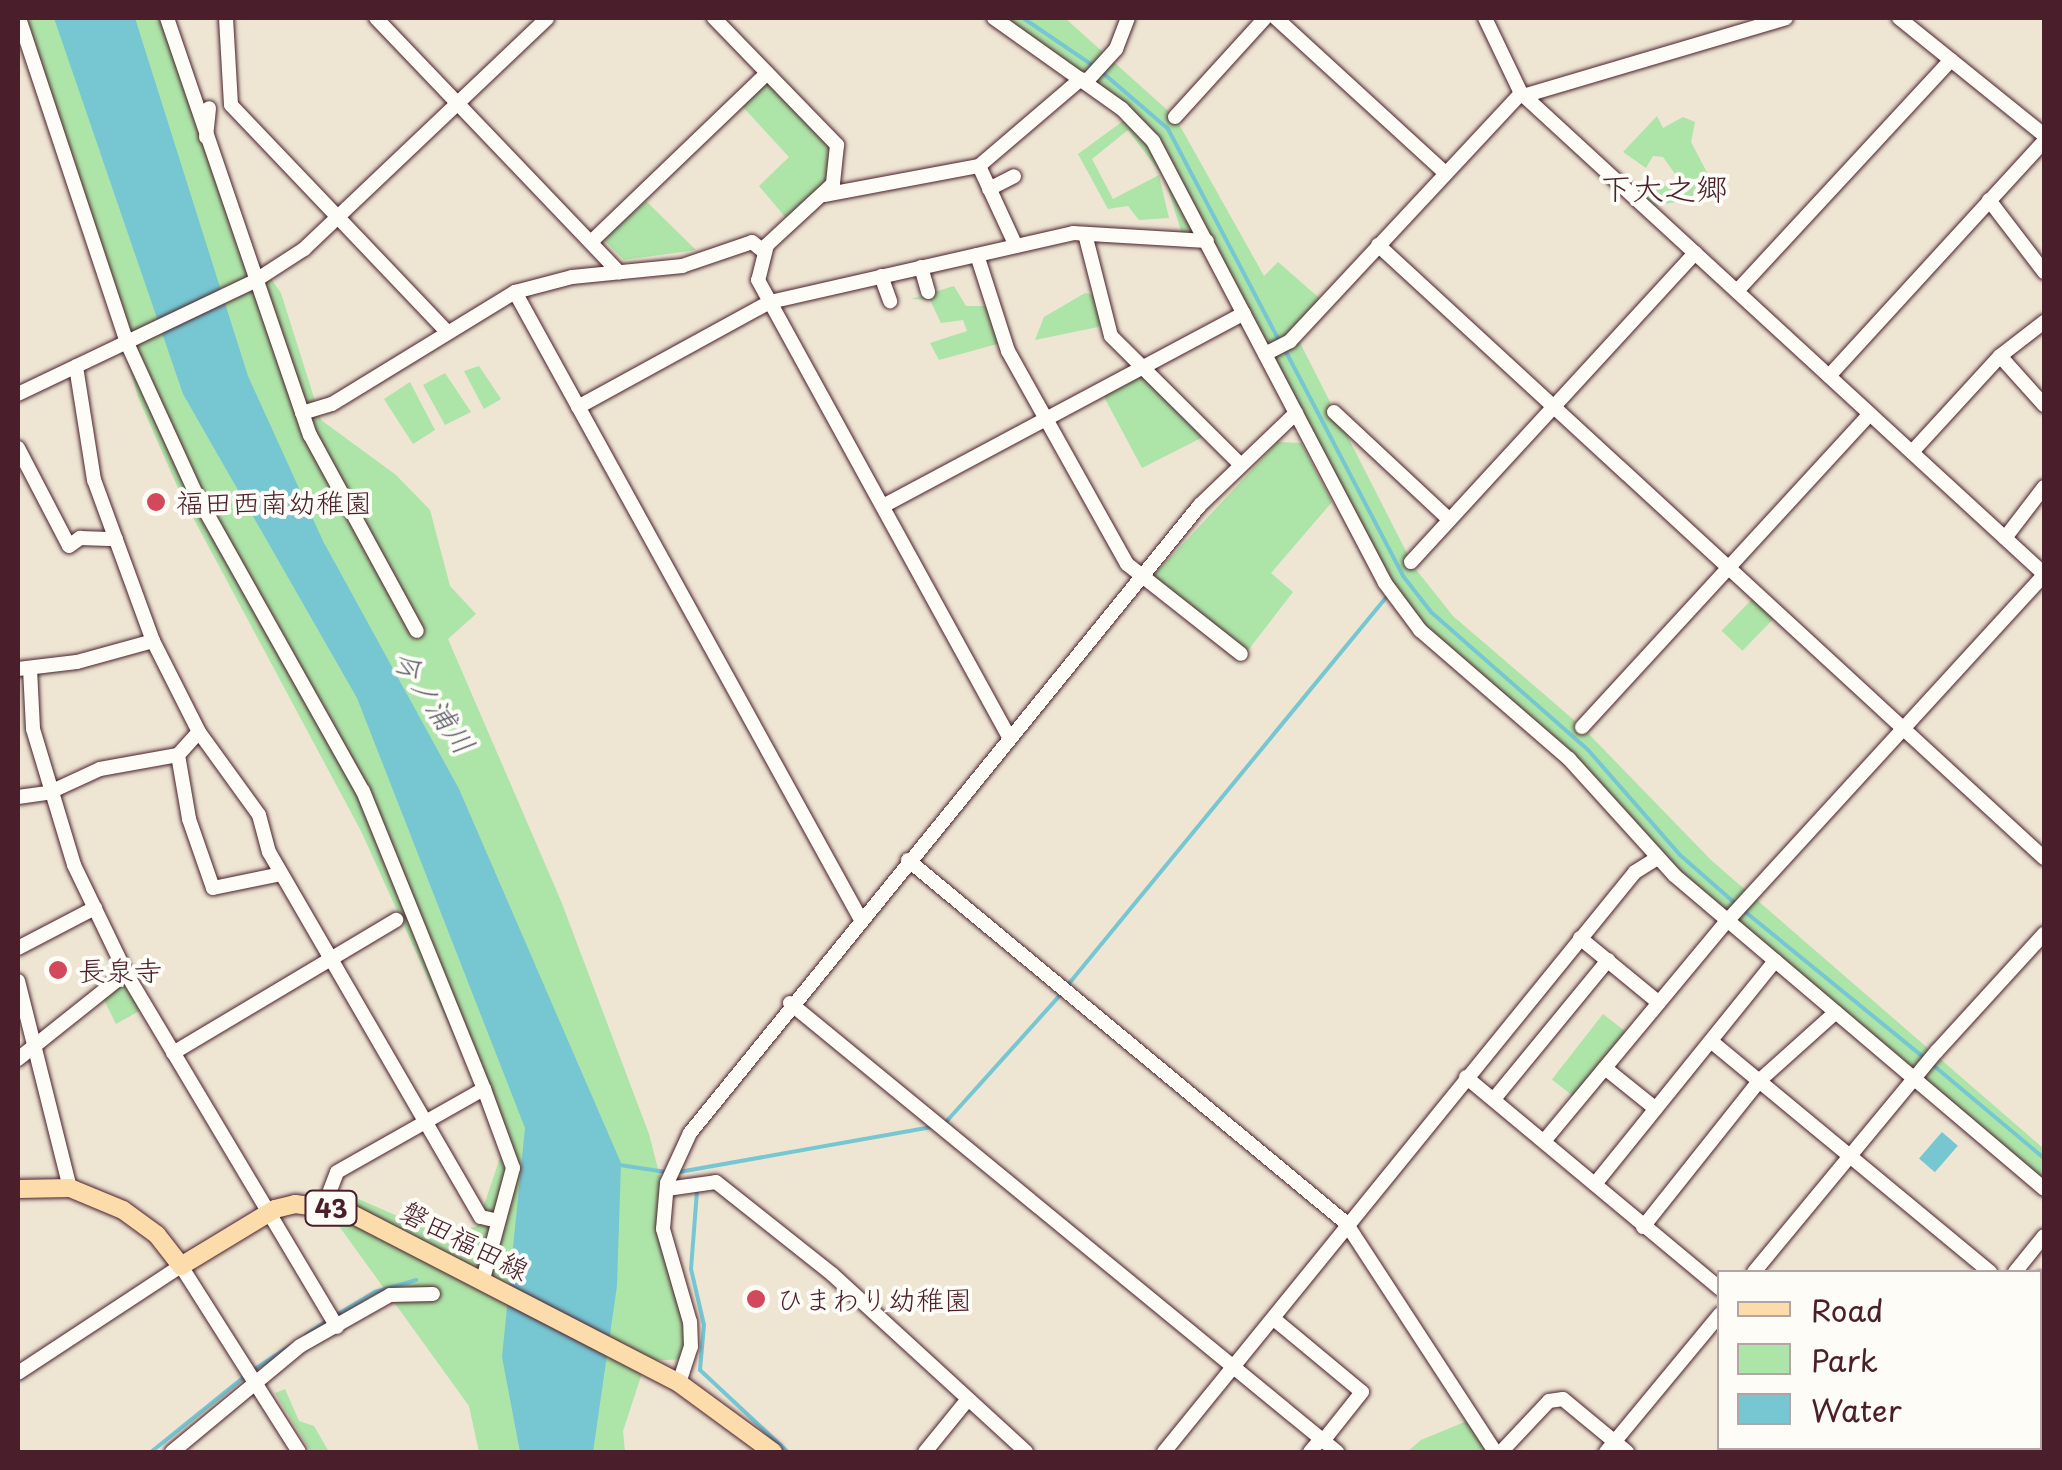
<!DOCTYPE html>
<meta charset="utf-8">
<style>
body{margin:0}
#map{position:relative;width:2062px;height:1470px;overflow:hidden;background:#eee5d3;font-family:"Playpen Sans","Klee One",sans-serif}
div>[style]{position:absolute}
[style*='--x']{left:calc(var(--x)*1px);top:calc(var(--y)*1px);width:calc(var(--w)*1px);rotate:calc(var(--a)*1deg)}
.green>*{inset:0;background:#ade4a8;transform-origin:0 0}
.water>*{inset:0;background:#77c7d3;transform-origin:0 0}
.stream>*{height:4px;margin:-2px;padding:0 2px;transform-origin:2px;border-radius:2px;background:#77c7d3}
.roads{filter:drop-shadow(0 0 2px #4a1f2b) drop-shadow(0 0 2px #4a1f2b)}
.minor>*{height:14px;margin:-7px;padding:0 7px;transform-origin:7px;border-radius:7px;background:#fdfcf7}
.major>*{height:18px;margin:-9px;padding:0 9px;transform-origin:9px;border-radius:9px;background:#fddcac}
.dots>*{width:28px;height:28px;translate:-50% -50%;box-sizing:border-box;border:5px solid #fdfcf7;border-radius:50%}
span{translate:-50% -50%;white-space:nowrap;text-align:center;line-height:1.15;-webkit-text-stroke:8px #fdfcf7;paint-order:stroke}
.shield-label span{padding:2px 8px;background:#fdfcf7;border:2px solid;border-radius:8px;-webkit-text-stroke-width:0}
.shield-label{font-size:25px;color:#4a1f2b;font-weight:700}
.poi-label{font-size:28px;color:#4a1f2b}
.left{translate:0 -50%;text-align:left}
.street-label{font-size:28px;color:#4a1f2b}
.water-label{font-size:30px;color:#5a5a66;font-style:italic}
.quarter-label{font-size:32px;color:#4a1f2b}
.frame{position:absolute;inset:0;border:20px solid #4a1f2b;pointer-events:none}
.legend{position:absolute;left:1717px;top:1270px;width:325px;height:180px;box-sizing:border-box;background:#fdfcf7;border:2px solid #b5a4a5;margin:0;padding:12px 18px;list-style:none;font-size:30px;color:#4a1f2b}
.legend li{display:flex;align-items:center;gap:20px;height:50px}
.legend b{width:50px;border:2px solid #b5a4a5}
</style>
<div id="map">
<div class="green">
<i style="clip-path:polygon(28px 18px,169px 18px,234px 227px,281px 293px,321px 420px,396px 475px,430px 510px,450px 586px,476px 614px,448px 639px,561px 901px,649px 1134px,666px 1200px,687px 1359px,646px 1361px,623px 1431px,625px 1452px,479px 1452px,469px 1406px,331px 1215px,354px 1197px,443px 1236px,477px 1226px,504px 1146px,361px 831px,182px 497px,138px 397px)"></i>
<i style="clip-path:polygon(1002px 18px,1065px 18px,1175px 117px,1264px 276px,1278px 262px,1325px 303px,1296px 335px,1414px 567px,1453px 616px,1582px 727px,1711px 860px,2044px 1149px,2044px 1188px,1723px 918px,1573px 756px,1413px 622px,1197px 234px,1182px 234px,1165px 179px,1128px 130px,1092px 159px,1113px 199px,1159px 175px,1169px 218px,1139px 220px,1128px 206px,1108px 209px,1078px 154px,1123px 121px,1147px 142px,1137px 122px)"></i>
<i style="clip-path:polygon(771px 76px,837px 145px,836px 176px,786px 218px,759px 186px,789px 157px,742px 106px)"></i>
<i style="clip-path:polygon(1657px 116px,1663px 128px,1683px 117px,1695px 122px,1691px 142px,1711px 180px,1695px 198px,1646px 208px,1638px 201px,1642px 184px,1668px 186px,1678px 178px,1663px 157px,1653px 156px,1646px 168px,1623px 152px)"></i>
<i style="clip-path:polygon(646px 201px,696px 250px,624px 260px,603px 239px)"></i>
<i style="clip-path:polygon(954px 286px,966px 306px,989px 306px,1001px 343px,939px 360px,930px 343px,967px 331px,963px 320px,941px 323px,930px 300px,911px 299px)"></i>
<i style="clip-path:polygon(1085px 293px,1094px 295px,1103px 320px,1098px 327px,1035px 340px,1044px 317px)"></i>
<i style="clip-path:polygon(479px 366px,501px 399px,484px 409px,464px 371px)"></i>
<i style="clip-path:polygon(1143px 367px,1205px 436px,1142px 468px,1102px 393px)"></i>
<i style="clip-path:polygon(445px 373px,471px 412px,445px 425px,423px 385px)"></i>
<i style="clip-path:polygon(410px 382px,435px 430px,413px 444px,384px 399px)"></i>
<i style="clip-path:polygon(1278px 442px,1301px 443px,1332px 502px,1271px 573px,1293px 592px,1246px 653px,1152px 577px)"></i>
<i style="left:1757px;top:594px;width:29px;height:51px;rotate:44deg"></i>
<i style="clip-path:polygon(126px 973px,143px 1009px,116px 1024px,101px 994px)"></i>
<i style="left:1603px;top:1014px;width:31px;height:83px;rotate:38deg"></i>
<i style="clip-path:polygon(285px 1389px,299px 1421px,314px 1426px,329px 1452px,311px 1452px,275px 1393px)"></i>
<i style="clip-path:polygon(1467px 1421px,1495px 1452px,1407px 1452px,1421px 1440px)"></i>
</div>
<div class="water">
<i style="clip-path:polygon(54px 18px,135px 18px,248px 376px,323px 541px,459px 789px,621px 1163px,617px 1286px,593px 1452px,520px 1452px,502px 1357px,525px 1128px,357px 698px,183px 394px)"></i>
<i style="left:1942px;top:1132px;width:21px;height:35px;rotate:41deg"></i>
</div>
<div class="stream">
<i style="--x:1023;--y:18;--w:87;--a:34.2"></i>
<i style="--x:1103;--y:73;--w:86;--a:40.7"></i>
<i style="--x:1168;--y:129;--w:238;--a:62.3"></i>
<i style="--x:1284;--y:348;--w:257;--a:62.4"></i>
<i style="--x:1403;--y:576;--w:46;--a:52.1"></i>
<i style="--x:1431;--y:612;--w:210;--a:41.3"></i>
<i style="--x:1589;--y:751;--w:138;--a:48.8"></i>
<i style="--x:1680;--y:855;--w:74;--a:41.2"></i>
<i style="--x:1743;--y:910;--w:236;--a:39.2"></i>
<i style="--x:1067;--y:986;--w:506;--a:-50.61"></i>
<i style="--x:1933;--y:1065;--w:145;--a:40"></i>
<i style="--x:945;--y:1123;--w:173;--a:-48"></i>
<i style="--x:620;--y:1165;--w:46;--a:8.8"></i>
<i style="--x:679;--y:1172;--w:261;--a:-10.1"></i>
<i style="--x:697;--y:1191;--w:78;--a:94.4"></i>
<i style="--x:691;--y:1269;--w:57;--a:76.9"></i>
<i style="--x:704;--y:1325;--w:45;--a:95.1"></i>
<i style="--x:700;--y:1370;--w:120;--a:43"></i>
<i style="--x:335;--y:1316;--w:47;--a:-31"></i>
<i style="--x:375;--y:1292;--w:43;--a:-16.3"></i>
<i style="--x:306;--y:1335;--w:25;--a:-34"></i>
<i style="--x:252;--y:1371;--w:45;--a:-33.3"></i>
<i style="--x:151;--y:1452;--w:119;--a:-38.9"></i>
</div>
<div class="roads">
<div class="minor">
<i style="--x:19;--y:18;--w:342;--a:71.6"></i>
<i style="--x:127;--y:343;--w:166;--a:65.4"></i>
<i style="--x:196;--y:494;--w:341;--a:60.7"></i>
<i style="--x:363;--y:791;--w:322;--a:67.9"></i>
<i style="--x:484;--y:1089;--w:84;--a:69.8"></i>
<i style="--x:513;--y:1168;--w:115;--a:105.1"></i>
<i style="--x:167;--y:18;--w:441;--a:71.1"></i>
<i style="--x:310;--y:435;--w:223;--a:61.4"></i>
<i style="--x:226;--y:18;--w:87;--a:86.7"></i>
<i style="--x:231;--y:105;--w:312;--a:46.4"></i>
<i style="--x:376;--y:18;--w:352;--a:46.3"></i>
<i style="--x:714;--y:18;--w:177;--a:45.9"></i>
<i style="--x:837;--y:145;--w:39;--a:96"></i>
<i style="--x:833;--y:184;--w:90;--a:137.3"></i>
<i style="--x:767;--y:245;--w:36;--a:104"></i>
<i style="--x:758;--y:280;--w:521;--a:61.22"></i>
<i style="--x:994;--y:18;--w:157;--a:35.4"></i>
<i style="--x:1122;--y:109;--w:45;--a:45.9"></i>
<i style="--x:1153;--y:141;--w:499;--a:62.3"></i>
<i style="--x:1385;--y:583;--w:59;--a:53.3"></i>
<i style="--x:1420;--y:630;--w:197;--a:40.9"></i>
<i style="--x:1569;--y:759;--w:156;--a:47.8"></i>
<i style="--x:1674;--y:875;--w:485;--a:40.3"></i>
<i style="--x:1276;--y:18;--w:229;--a:42.5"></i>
<i style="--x:1485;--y:18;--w:83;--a:64.4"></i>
<i style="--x:1521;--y:93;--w:711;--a:42.6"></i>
<i style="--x:1899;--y:18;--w:186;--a:38.9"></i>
<i style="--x:1086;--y:82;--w:45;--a:-47.7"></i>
<i style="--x:1116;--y:49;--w:33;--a:-69"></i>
<i style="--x:1523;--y:96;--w:274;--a:-16.5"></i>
<i style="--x:1175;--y:117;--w:134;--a:-47.7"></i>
<i style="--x:206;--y:137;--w:29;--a:-84"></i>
<i style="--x:979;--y:166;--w:88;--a:65.2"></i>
<i style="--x:989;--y:189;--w:28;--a:-27"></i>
<i style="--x:824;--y:195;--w:158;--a:-10.6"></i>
<i style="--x:979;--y:166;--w:134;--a:-40.5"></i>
<i style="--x:1989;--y:200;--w:91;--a:52.6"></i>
<i style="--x:1085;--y:234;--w:105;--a:75.7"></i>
<i style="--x:1111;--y:336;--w:179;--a:44.8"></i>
<i style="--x:591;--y:242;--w:244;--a:-43.8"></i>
<i style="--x:1378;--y:245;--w:905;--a:42.63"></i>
<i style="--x:977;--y:255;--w:101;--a:72.1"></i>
<i style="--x:1008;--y:351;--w:244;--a:60.8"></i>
<i style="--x:1127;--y:564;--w:145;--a:38.3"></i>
<i style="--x:921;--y:267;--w:26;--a:74"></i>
<i style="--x:881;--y:276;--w:27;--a:70"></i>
<i style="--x:1737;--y:291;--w:315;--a:-47.2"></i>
<i style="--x:515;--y:292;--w:715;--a:61.14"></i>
<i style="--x:1265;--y:354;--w:28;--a:-27"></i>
<i style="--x:1290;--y:341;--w:339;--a:-47"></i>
<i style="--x:2000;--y:356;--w:66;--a:48.1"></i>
<i style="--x:1829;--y:376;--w:319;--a:-47.5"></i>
<i style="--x:18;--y:394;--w:260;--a:-25.5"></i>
<i style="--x:253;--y:282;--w:61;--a:-32.9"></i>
<i style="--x:304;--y:249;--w:335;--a:-43.5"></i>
<i style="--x:578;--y:407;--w:219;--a:-28.7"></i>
<i style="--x:770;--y:302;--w:311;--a:-12.8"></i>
<i style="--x:1073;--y:233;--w:134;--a:3.4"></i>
<i style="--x:1334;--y:412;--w:158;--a:43"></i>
<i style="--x:302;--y:413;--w:31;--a:-17"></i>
<i style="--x:332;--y:404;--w:215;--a:-31.5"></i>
<i style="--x:515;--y:292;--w:59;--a:-14.7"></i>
<i style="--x:572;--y:277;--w:111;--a:-5.7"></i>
<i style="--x:682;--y:266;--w:74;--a:-18.9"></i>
<i style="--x:752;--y:242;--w:14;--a:39"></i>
<i style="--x:18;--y:448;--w:110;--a:62.5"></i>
<i style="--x:69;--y:546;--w:14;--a:-36"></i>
<i style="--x:80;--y:538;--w:36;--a:2"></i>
<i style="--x:1912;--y:452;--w:130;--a:-47.5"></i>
<i style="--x:2000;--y:356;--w:56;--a:-37.7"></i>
<i style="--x:883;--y:506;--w:409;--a:-28.1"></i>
<i style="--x:2005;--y:538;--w:64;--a:-52.6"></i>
<i style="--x:1411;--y:562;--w:420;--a:-47.4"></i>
<i style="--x:18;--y:669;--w:59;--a:-6.8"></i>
<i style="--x:77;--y:662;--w:79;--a:-15.4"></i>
<i style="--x:30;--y:669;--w:60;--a:87.1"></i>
<i style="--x:33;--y:729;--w:142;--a:73.2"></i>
<i style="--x:74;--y:865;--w:120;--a:64.3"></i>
<i style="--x:126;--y:973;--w:412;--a:59.2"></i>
<i style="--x:1582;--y:727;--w:425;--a:-47.4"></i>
<i style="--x:199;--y:732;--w:102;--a:54.1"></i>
<i style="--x:259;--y:815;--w:38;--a:75"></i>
<i style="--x:269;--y:852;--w:422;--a:59.9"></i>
<i style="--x:481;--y:1217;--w:17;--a:13"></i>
<i style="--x:178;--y:755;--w:65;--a:80.2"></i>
<i style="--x:189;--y:819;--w:73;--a:70.8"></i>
<i style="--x:213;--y:888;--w:69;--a:-11.6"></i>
<i style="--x:18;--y:797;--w:30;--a:-8"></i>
<i style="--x:48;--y:793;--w:57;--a:-24.8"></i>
<i style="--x:100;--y:769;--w:79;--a:-10.2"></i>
<i style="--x:178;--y:755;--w:31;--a:-48"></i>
<i style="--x:199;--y:732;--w:102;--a:-116.8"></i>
<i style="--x:153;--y:641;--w:171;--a:-110.1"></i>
<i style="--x:94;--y:480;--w:115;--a:-99"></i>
<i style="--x:908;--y:860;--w:569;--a:39.65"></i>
<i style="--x:1346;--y:1223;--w:273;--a:56.9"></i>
<i style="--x:1580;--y:938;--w:102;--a:39.4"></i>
<i style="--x:18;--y:948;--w:87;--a:-27.5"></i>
<i style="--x:18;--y:981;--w:213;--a:75.9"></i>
<i style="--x:790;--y:1003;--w:708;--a:39.38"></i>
<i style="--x:1712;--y:1042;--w:361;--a:39.6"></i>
<i style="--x:173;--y:1053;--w:260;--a:-30.8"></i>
<i style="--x:18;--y:1059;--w:138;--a:-38.5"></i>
<i style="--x:1605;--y:1068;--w:65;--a:38.8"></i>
<i style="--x:1466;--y:1077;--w:331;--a:39.8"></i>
<i style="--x:1494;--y:1099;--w:180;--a:-50.6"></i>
<i style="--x:1545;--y:1140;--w:285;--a:-50.3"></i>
<i style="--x:1727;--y:921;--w:469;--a:-47.5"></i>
<i style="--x:1595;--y:1184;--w:287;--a:-51.1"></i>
<i style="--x:667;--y:1189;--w:49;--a:-8.1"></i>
<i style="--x:716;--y:1182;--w:148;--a:38.4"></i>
<i style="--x:832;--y:1274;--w:263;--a:42.5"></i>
<i style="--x:324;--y:1206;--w:36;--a:-69"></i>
<i style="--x:337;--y:1172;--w:169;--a:-29.5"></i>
<i style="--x:1643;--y:1227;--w:186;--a:-51.5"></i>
<i style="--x:1759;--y:1081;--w:103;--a:-41.9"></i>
<i style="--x:1754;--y:1272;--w:287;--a:-50.4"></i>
<i style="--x:1937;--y:1051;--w:159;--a:-47.6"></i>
<i style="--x:2015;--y:1272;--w:46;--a:-51.1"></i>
<i style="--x:2040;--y:1279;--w:6;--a:45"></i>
<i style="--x:1274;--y:1319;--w:114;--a:39.7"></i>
<i style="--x:1362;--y:1392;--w:63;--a:128.5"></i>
<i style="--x:2040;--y:1358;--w:6;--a:45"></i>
<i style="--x:18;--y:1373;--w:195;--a:-33.3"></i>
<i style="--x:181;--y:1266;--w:220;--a:57.6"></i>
<i style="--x:679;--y:1383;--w:38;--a:-72"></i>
<i style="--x:691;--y:1347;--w:25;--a:-92"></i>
<i style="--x:690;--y:1322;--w:97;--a:-106.2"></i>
<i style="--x:663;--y:1229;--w:46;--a:-85"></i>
<i style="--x:667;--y:1183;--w:55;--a:-65.3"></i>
<i style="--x:690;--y:1133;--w:809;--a:-50.92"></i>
<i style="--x:1200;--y:505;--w:133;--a:-43.8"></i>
<i style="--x:2040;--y:1440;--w:7;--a:-56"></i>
<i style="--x:1880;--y:1448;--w:7;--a:34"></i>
<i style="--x:1974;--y:1448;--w:7;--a:34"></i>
<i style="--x:172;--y:1452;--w:166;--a:-39.6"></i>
<i style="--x:300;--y:1346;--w:103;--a:-29.5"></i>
<i style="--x:390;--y:1295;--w:43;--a:-1.3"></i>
<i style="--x:925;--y:1452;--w:68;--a:-50.9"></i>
<i style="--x:1164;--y:1452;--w:747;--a:-50.92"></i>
<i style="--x:1635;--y:872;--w:26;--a:-32"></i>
<i style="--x:1310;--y:1452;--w:17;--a:-50"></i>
<i style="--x:1501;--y:1452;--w:70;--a:-46.7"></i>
<i style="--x:1549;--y:1401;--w:14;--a:-8"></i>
<i style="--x:1563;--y:1399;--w:83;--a:39.6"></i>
<i style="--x:1606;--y:1452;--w:179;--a:-50.4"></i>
</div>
<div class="major">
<i style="--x:18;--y:1189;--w:52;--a:-1.1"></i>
<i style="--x:70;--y:1188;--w:57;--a:22.5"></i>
<i style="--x:123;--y:1210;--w:42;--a:36.3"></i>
<i style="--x:157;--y:1235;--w:39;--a:52"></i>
<i style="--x:181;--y:1266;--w:110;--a:-31.2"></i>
<i style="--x:275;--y:1209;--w:21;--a:-14"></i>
<i style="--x:295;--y:1204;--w:51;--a:7.8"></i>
<i style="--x:346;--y:1211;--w:375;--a:27.3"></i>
<i style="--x:679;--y:1383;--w:117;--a:36.3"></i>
</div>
</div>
<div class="dots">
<i style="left:156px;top:502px;background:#d1495b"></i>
<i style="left:58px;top:970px;background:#d1495b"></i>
<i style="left:756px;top:1299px;background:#d1495b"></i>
</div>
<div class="shield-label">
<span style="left:331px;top:1208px">43</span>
</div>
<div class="poi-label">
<span class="left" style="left:176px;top:502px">福田西南幼稚園</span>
<span class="left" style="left:78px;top:970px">長泉寺</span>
<span class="left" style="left:776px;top:1299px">ひまわり幼稚園</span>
</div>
<div class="street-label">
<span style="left:465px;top:1240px;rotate:27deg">磐田福田線</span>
</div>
<div class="water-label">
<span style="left:434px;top:701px;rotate:55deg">今ノ浦川</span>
</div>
<div class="quarter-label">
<span style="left:1664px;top:187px">下大之郷</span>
</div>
<div class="frame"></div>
<ul class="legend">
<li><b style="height:12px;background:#fddcac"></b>Road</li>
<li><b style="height:28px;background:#ade4a8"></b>Park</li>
<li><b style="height:28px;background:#77c7d3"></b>Water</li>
</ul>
</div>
